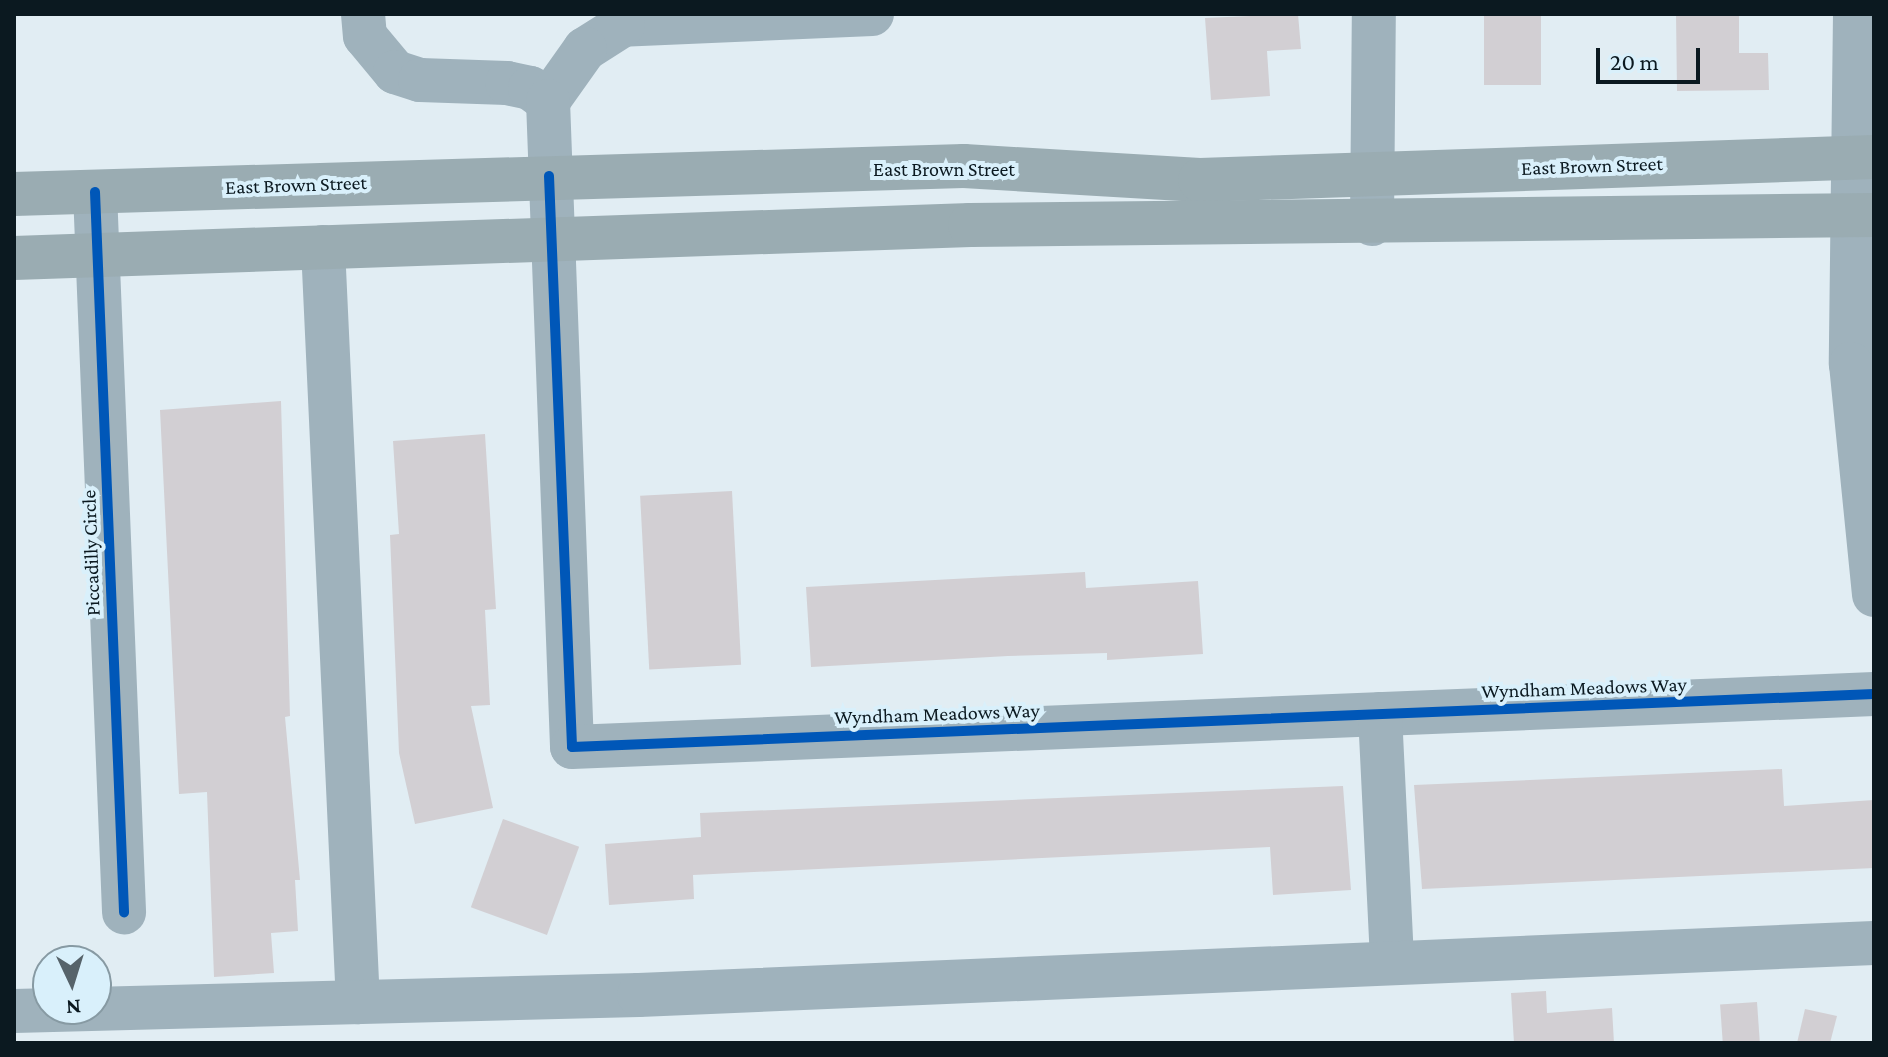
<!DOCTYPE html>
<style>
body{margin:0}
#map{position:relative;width:1888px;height:1057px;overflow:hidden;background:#e1edf3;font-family:"Crimson Pro",serif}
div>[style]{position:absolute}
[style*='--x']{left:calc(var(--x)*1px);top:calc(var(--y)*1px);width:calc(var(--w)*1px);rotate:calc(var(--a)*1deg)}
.building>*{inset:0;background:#d2cfd3;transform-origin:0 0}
.minor>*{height:44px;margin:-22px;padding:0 22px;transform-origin:22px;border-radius:22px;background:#9fb2bc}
.major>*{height:44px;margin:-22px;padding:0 22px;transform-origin:22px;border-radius:22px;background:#9aacb2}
.cycleway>*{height:10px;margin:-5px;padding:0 5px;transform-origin:5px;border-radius:5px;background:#0057b8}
span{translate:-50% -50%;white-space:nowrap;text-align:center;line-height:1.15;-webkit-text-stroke:8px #d9f0fb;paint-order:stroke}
.street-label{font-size:20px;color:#0b1920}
.frame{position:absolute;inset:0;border:16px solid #0b1920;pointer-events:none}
.north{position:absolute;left:32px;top:945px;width:80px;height:80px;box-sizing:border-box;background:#d9f0fb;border:2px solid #879aa3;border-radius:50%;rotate:176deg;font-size:22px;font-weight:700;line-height:32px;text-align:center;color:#0b1920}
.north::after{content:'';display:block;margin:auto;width:28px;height:36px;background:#56636a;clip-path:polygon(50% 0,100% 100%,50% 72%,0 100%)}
.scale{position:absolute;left:1596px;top:48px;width:104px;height:36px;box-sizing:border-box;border:4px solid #0b1920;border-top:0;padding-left:10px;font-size:24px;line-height:28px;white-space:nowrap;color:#0b1920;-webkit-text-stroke:6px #d9f0fb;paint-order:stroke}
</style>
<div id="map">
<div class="building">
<i style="clip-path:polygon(1298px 14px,1301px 49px,1267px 51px,1270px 96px,1211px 100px,1205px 18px)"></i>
<i style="left:1484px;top:14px;width:57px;height:71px"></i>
<i style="clip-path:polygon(1676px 14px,1739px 14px,1739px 53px,1768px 53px,1769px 90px,1677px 91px)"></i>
<i style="clip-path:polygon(281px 401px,290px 716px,285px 717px,300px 880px,295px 880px,298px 931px,271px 933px,274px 973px,214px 977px,207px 792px,179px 794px,160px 410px)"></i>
<i style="clip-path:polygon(485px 434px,496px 609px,485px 610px,490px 705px,471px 706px,493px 808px,415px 824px,399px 753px,390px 535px,399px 534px,393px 441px)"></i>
<i style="left:732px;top:491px;width:174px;height:92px;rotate:87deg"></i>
<i style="clip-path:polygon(1085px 572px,1086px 588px,1198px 581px,1203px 654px,1107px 660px,1107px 653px,1008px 656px,811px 667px,806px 587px)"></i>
<i style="clip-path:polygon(1782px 769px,1784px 806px,1874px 800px,1874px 868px,1422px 889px,1414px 785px)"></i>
<i style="clip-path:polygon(1343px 786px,1351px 890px,1273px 895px,1270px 847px,693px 875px,694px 899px,609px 905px,605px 844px,701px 837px,700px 813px)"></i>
<i style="left:503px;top:819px;width:81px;height:94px;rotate:20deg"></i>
<i style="clip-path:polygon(1546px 991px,1547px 1013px,1612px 1008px,1614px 1043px,1514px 1043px,1511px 993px)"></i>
<i style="left:1757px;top:1002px;width:41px;height:37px;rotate:86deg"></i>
<i style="clip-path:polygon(1805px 1009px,1837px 1016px,1830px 1043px,1797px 1043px)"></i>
</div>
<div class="minor">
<i style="--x:363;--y:14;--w:22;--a:85"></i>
<i style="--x:365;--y:36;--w:47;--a:50.2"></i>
<i style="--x:395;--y:72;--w:26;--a:18"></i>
<i style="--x:420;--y:80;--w:87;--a:2"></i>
<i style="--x:507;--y:83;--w:24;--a:12"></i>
<i style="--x:530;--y:88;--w:22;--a:36"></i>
<i style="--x:872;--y:14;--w:249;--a:177.5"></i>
<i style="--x:623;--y:25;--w:45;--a:147.7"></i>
<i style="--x:585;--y:49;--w:64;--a:125.4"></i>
<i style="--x:548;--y:101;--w:646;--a:87.87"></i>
<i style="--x:572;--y:747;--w:1303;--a:-2.33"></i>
<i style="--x:1855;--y:14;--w:350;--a:90.7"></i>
<i style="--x:1851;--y:364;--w:232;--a:84.3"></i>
<i style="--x:95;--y:192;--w:721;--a:87.69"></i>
<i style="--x:1372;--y:224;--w:210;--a:-89.5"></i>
<i style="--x:323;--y:247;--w:756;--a:87.35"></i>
<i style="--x:1380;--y:714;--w:249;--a:87.2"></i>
<i style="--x:14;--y:1011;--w:625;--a:-1.47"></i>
<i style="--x:639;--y:995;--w:1236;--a:-2.41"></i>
</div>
<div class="major">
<i style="--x:14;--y:194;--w:950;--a:-1.69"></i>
<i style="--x:964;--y:166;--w:236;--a:3.4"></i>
<i style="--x:1200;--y:180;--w:674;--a:-1.95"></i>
<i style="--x:14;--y:258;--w:957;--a:-1.98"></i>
<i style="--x:970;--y:225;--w:904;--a:-0.63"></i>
</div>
<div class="cycleway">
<i style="--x:549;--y:176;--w:571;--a:87.69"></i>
<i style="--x:572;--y:747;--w:1303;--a:-2.33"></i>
<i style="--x:95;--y:192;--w:721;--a:87.69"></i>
</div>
<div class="street-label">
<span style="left:1592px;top:166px;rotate:-2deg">East Brown Street</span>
<span style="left:944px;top:169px">East Brown Street</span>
<span style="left:296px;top:185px;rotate:-2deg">East Brown Street</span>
<span style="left:91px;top:553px;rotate:-92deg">Piccadilly Circle</span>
<span style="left:1584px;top:688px;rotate:-2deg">Wyndham Meadows Way</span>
<span style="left:937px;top:714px;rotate:-2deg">Wyndham Meadows Way</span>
</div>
<div class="frame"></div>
<div class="north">N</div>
<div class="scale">20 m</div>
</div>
